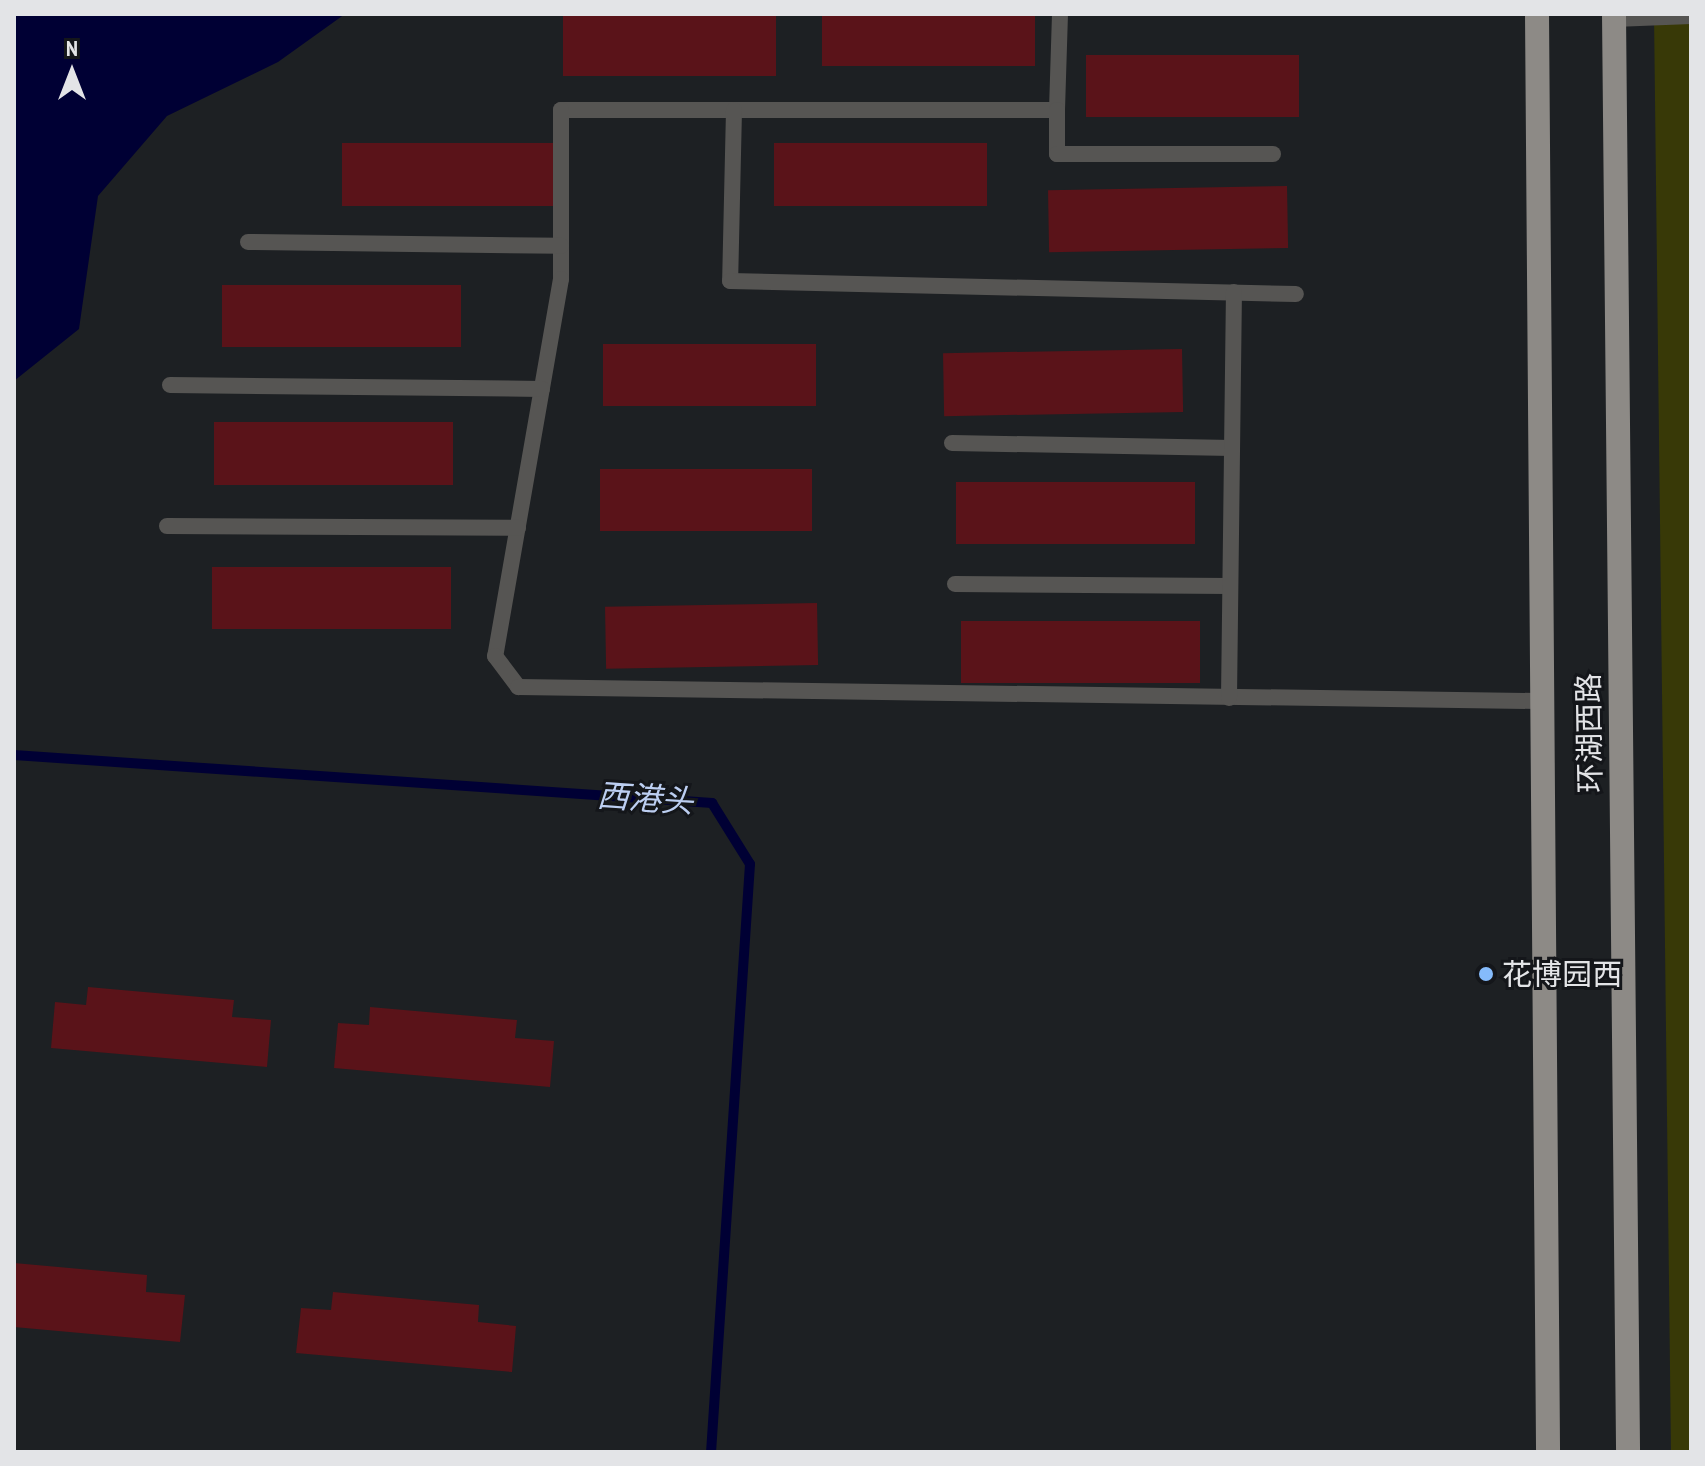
<!DOCTYPE html>
<meta charset="utf-8">
<style>
body{margin:0}
#map{position:relative;width:1705px;height:1466px;overflow:hidden;background:#1d2023;font-family:"PT Sans Narrow","Noto Sans SC",sans-serif}
div>[style]{position:absolute}
[style*='--x']{left:calc(var(--x)*1px);top:calc(var(--y)*1px);width:calc(var(--w)*1px);rotate:calc(var(--a)*1deg)}
.green>*{inset:0;background:#383907}
.water>*{inset:0;background:#000034}
.stream>*{height:10px;margin:-5px;padding:0 5px;transform-origin:5px;border-radius:5px;background:#000034}
.building>*{inset:0;background:#5a1319;transform-origin:0 0}
.lane>*{height:16px;margin:-8px;padding:0 8px;transform-origin:8px;border-radius:8px;background:#565553}
.primary>*{height:24px;margin:-12px;padding:0 12px;transform-origin:12px;border-radius:12px;background:#8d8a86}
.dots>*{width:22px;height:22px;translate:-50% -50%;box-sizing:border-box;border:4px solid #14161a;border-radius:50%}
span{translate:-50% -50%;white-space:nowrap;text-align:center;line-height:1.15;-webkit-text-stroke:6px #14161a;paint-order:stroke}
.street-label{font-size:30px;color:#e3e4e7}
.poi-label{font-size:30px;color:#e3e4e7}
.left{translate:0 -50%;text-align:left}
.water-label{font-size:32px;color:#bccef1;font-style:italic}
.frame{position:absolute;inset:0;border:16px solid #e3e4e7;pointer-events:none}
.north{position:absolute;left:32px;top:32px;width:80px;height:80px;-webkit-text-stroke:6px #14161a;paint-order:stroke;rotate:0deg;font-size:22px;font-weight:700;line-height:32px;text-align:center;color:#e3e4e7}
.north::after{content:'';display:block;margin:auto;width:28px;height:36px;background:#e3e4e7;clip-path:polygon(50% 0,100% 100%,50% 72%,0 100%)}
</style>
<div id="map">
<div class="green">
<i style="clip-path:polygon(1654px 14px,1691px 14px,1691px 1452px,1671px 1452px)"></i>
</div>
<div class="water">
<i style="clip-path:polygon(14px 14px,345px 14px,278px 62px,167px 116px,98px 196px,79px 329px,14px 381px)"></i>
</div>
<div class="stream">
<i style="--x:14;--y:755;--w:700;--a:3.93"></i>
<i style="--x:712;--y:803;--w:72;--a:58.1"></i>
<i style="--x:750;--y:864;--w:589;--a:93.79"></i>
</div>
<div class="building">
<i style="left:563px;top:14px;width:213px;height:62px"></i>
<i style="left:822px;top:14px;width:213px;height:52px"></i>
<i style="left:1299px;top:55px;width:62px;height:213px;rotate:90deg"></i>
<i style="left:555px;top:143px;width:63px;height:213px;rotate:90deg"></i>
<i style="left:987px;top:143px;width:63px;height:213px;rotate:90deg"></i>
<i style="left:1287px;top:186px;width:62px;height:239px;rotate:89deg"></i>
<i style="left:461px;top:285px;width:62px;height:239px;rotate:90deg"></i>
<i style="left:816px;top:344px;width:62px;height:213px;rotate:90deg"></i>
<i style="left:1182px;top:349px;width:63px;height:239px;rotate:89deg"></i>
<i style="left:453px;top:422px;width:63px;height:239px;rotate:90deg"></i>
<i style="left:812px;top:469px;width:62px;height:212px;rotate:90deg"></i>
<i style="left:1195px;top:482px;width:62px;height:239px;rotate:90deg"></i>
<i style="left:451px;top:567px;width:62px;height:239px;rotate:90deg"></i>
<i style="left:817px;top:603px;width:62px;height:212px;rotate:89deg"></i>
<i style="left:1200px;top:621px;width:62px;height:239px;rotate:90deg"></i>
<i style="clip-path:polygon(88px 987px,234px 1000px,232px 1017px,271px 1020px,267px 1067px,51px 1048px,55px 1002px,86px 1005px)"></i>
<i style="clip-path:polygon(370px 1007px,517px 1020px,515px 1038px,554px 1041px,550px 1087px,334px 1068px,338px 1023px,369px 1025px)"></i>
<i style="clip-path:polygon(14px 1263px,147px 1275px,146px 1292px,185px 1295px,180px 1342px,14px 1327px)"></i>
<i style="clip-path:polygon(333px 1292px,479px 1305px,478px 1322px,516px 1326px,512px 1372px,296px 1353px,301px 1308px,331px 1310px)"></i>
</div>
<div class="lane">
<i style="--x:1060;--y:14;--w:96;--a:91.8"></i>
<i style="--x:1057;--y:110;--w:496;--a:180"></i>
<i style="--x:561;--y:110;--w:169;--a:90"></i>
<i style="--x:561;--y:279;--w:383;--a:99.9"></i>
<i style="--x:495;--y:656;--w:39;--a:53"></i>
<i style="--x:518;--y:687;--w:1020;--a:0.79"></i>
<i style="--x:1614;--y:19;--w:77;--a:-2.2"></i>
<i style="--x:734;--y:110;--w:171;--a:91.3"></i>
<i style="--x:730;--y:281;--w:566;--a:1.32"></i>
<i style="--x:1057;--y:110;--w:44;--a:90"></i>
<i style="--x:1057;--y:154;--w:216;--a:0"></i>
<i style="--x:248;--y:242;--w:313;--a:0.7"></i>
<i style="--x:170;--y:385;--w:372;--a:0.6"></i>
<i style="--x:952;--y:443;--w:280;--a:1"></i>
<i style="--x:167;--y:526;--w:351;--a:0.3"></i>
<i style="--x:955;--y:584;--w:275;--a:0.4"></i>
<i style="--x:1229;--y:698;--w:406;--a:-89.3"></i>
</div>
<div class="primary">
<i style="--x:1537;--y:14;--w:1438;--a:89.56"></i>
<i style="--x:1614;--y:14;--w:1438;--a:89.44"></i>
</div>
<div class="dots">
<i style="left:1486px;top:974px;background:#85bbfb"></i>
</div>
<div class="street-label">
<span style="left:1589px;top:733px;rotate:-91deg">环湖西路</span>
</div>
<div class="poi-label">
<span class="left" style="left:1502px;top:974px">花博园西</span>
</div>
<div class="water-label">
<span style="left:645px;top:798px;rotate:4deg">西港头</span>
</div>
<div class="frame"></div>
<div class="north">N</div>
</div>
